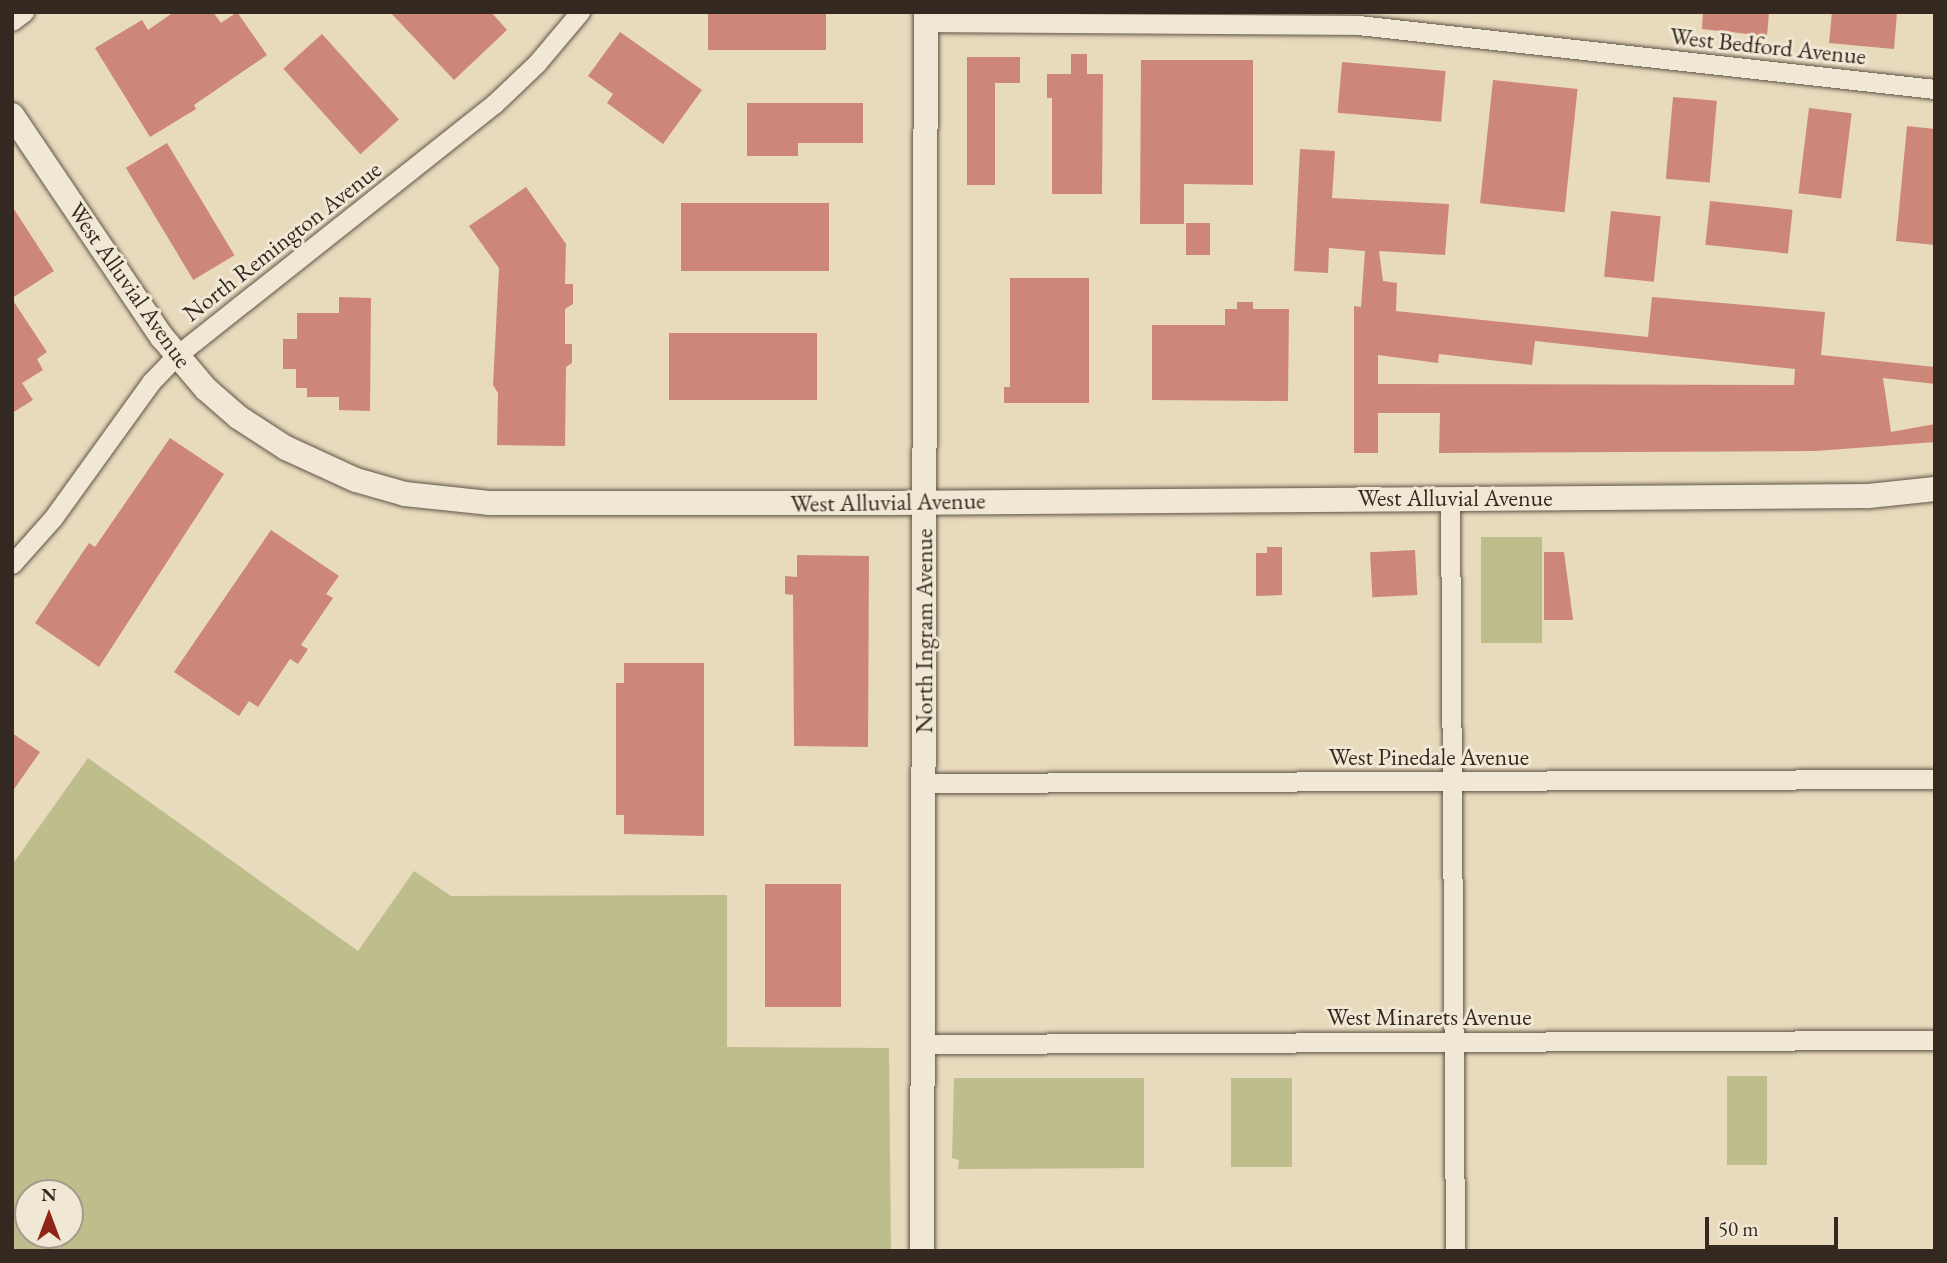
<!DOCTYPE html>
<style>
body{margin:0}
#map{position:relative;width:1947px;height:1263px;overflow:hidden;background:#e8dabd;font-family:"EB Garamond",serif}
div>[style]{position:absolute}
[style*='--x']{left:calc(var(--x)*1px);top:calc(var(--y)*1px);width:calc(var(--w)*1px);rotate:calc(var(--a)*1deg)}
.green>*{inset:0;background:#bebd8c;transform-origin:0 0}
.building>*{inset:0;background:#cd8779;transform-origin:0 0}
.roads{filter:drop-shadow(0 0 2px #605547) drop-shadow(0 0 2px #605547)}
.minor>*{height:19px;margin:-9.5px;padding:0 9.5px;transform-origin:9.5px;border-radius:9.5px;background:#f0e7d4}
.tertiary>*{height:24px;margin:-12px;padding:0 12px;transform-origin:12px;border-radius:12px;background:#f0e7d4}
span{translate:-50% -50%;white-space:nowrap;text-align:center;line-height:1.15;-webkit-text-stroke:6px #f0e7d4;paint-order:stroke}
.street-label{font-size:24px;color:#332920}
.frame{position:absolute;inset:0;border:14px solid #332920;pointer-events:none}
.north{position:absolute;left:14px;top:1179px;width:70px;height:70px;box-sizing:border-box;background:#f0e7d4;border:2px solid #a49b8c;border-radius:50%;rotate:0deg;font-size:19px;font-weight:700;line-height:28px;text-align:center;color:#332920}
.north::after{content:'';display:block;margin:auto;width:24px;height:32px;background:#8f2418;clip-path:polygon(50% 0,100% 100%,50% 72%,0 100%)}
.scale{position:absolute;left:1705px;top:1217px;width:133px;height:32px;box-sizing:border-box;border:4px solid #332920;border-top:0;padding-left:9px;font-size:21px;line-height:24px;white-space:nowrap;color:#332920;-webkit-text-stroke:5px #f0e7d4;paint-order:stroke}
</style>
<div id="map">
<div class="green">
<i style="left:1481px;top:537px;width:61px;height:106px"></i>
<i style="clip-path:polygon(evenodd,88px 758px,358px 951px,414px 871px,451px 896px,727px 895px,727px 1047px,889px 1048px,891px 1251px,12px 1251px,12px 865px,88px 758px,70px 1193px,70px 1235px,28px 1235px,28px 1193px,70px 1193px)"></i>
<i style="left:1727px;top:1076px;width:40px;height:89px"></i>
<i style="clip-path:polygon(954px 1078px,1144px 1078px,1144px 1168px,958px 1169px,959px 1160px,952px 1158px)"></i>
<i style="left:1231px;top:1078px;width:61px;height:89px"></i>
</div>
<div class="building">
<i style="clip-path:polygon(174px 12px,213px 12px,221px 23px,237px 12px,267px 55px,194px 105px,196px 109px,150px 137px,95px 48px,142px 20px,148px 30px)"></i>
<i style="clip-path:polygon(390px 12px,491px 12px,507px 30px,454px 80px)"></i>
<i style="left:708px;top:12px;width:118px;height:38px"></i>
<i style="clip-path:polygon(1703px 12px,1769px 12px,1767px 36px,1702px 29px)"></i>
<i style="clip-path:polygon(1832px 12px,1897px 12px,1894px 49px,1829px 43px)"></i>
<i style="clip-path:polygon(620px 32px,702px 90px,663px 144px,607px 103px,613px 94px,588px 76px)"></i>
<i style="left:322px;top:34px;width:115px;height:52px;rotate:48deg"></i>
<i style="clip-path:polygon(1071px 54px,1087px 54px,1087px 74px,1103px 74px,1102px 194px,1052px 194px,1052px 98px,1047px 98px,1047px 74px,1071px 74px)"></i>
<i style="clip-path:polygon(967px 57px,1020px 57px,1020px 83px,995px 83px,995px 185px,967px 185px)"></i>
<i style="clip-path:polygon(1141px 60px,1253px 60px,1253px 185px,1184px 184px,1184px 224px,1140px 224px)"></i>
<i style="left:1342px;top:62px;width:104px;height:51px;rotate:5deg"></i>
<i style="left:1493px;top:80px;width:85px;height:124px;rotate:6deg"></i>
<i style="left:1673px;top:97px;width:44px;height:82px;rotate:5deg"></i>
<i style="clip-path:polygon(747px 103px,863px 103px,863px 143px,798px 143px,798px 156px,747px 156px)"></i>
<i style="left:1809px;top:108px;width:43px;height:86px;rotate:7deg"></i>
<i style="clip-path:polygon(1907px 126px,1935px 129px,1935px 245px,1896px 241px)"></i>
<i style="left:167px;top:143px;width:131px;height:48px;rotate:59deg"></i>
<i style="clip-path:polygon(evenodd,1300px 149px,1335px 151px,1332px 198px,1449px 204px,1445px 255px,1379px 251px,1383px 281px,1397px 283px,1396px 311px,1648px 337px,1652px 297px,1825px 312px,1821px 355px,1935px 367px,1935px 384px,1883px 378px,1891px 432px,1935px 424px,1935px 442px,1816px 451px,1439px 453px,1440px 413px,1378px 413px,1378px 453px,1354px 453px,1354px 306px,1361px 307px,1365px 251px,1329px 248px,1328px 273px,1294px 271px,1300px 149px,1535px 341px,1795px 369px,1794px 385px,1378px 384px,1378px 355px,1438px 363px,1439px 354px,1532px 365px,1535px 341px)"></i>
<i style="clip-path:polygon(526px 187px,566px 244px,565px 284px,573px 284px,573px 304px,565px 309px,565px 344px,572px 344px,572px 363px,566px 367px,565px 446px,497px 445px,498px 393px,493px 385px,499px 268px,469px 226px)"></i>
<i style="left:1710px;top:201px;width:83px;height:44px;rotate:6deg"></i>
<i style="left:681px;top:203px;width:148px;height:68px"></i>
<i style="clip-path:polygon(12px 206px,54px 271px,12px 298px)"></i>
<i style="left:1611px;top:211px;width:50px;height:66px;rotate:6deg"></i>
<i style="left:1186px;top:223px;width:24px;height:32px"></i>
<i style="clip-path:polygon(1010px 278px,1089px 278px,1089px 403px,1004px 403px,1004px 387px,1010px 387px)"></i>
<i style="clip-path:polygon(339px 297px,371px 298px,370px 411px,339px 410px,339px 397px,307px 397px,307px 388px,296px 388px,296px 369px,283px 369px,283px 339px,297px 339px,297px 313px,339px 313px)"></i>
<i style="clip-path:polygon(12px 299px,47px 352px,37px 359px,43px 370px,22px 383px,33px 400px,12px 413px)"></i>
<i style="clip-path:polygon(1237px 302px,1253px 302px,1253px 309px,1289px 309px,1288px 401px,1152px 400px,1152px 325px,1225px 325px,1225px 309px,1237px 309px)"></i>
<i style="left:669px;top:333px;width:148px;height:67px"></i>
<i style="clip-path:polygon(170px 438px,224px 474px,99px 667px,35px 623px,89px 543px,95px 547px)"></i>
<i style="clip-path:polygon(271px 530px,339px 576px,326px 594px,333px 598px,301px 645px,308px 649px,298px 664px,290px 659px,258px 707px,249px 701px,239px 716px,174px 672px)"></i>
<i style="clip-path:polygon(1267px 547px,1282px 547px,1282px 595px,1256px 596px,1256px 553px,1267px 553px)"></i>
<i style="left:1415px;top:550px;width:45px;height:45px;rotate:87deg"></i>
<i style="clip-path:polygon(1544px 552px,1564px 552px,1573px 620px,1544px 620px)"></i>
<i style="clip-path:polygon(797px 555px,869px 556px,868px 747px,794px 746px,793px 595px,785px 594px,785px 576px,797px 577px)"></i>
<i style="clip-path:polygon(624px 663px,704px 663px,704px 836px,624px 834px,624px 815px,616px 815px,616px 683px,624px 683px)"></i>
<i style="clip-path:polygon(12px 733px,40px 752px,12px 792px)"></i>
<i style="left:765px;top:884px;width:76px;height:123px"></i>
</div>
<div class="roads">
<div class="minor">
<i style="--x:12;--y:21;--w:15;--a:-37"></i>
<i style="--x:926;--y:22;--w:432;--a:0.4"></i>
<i style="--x:1358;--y:25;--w:581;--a:6.33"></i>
<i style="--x:1450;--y:498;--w:753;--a:89.62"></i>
<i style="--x:12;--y:564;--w:62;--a:-48.3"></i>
<i style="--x:53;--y:518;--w:168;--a:-54.2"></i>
<i style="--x:151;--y:382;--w:36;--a:-46"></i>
<i style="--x:176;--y:356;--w:406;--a:-38.4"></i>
<i style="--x:494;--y:104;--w:59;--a:-43.6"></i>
<i style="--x:537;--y:63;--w:67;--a:-49.9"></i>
<i style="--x:924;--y:783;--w:1011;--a:-0.23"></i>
<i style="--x:923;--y:1044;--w:1012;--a:-0.23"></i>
</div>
<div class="tertiary">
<i style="--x:12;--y:115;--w:268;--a:56"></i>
<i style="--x:162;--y:337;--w:68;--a:49.8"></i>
<i style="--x:206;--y:389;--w:43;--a:41.2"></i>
<i style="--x:238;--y:417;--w:57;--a:32.9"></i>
<i style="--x:286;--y:448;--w:77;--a:24.6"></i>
<i style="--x:356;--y:480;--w:51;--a:15.9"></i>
<i style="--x:405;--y:494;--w:84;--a:6.1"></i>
<i style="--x:489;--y:503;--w:401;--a:0"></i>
<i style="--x:890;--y:503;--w:979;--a:-0.41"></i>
<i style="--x:1869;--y:496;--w:66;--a:-6.1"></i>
<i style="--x:922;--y:1251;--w:1239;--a:-89.82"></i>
</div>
</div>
<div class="street-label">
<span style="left:1768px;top:46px;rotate:6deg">West Bedford Avenue</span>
<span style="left:282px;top:241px;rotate:-38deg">North Remington Avenue</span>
<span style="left:130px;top:285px;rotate:55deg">West Alluvial Avenue</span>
<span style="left:1455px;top:498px">West Alluvial Avenue</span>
<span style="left:888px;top:502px;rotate:-1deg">West Alluvial Avenue</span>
<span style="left:924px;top:631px;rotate:-90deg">North Ingram Avenue</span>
<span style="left:1429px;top:757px">West Pinedale Avenue</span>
<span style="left:1429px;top:1017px">West Minarets Avenue</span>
</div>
<div class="frame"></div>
<div class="north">N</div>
<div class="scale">50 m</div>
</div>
